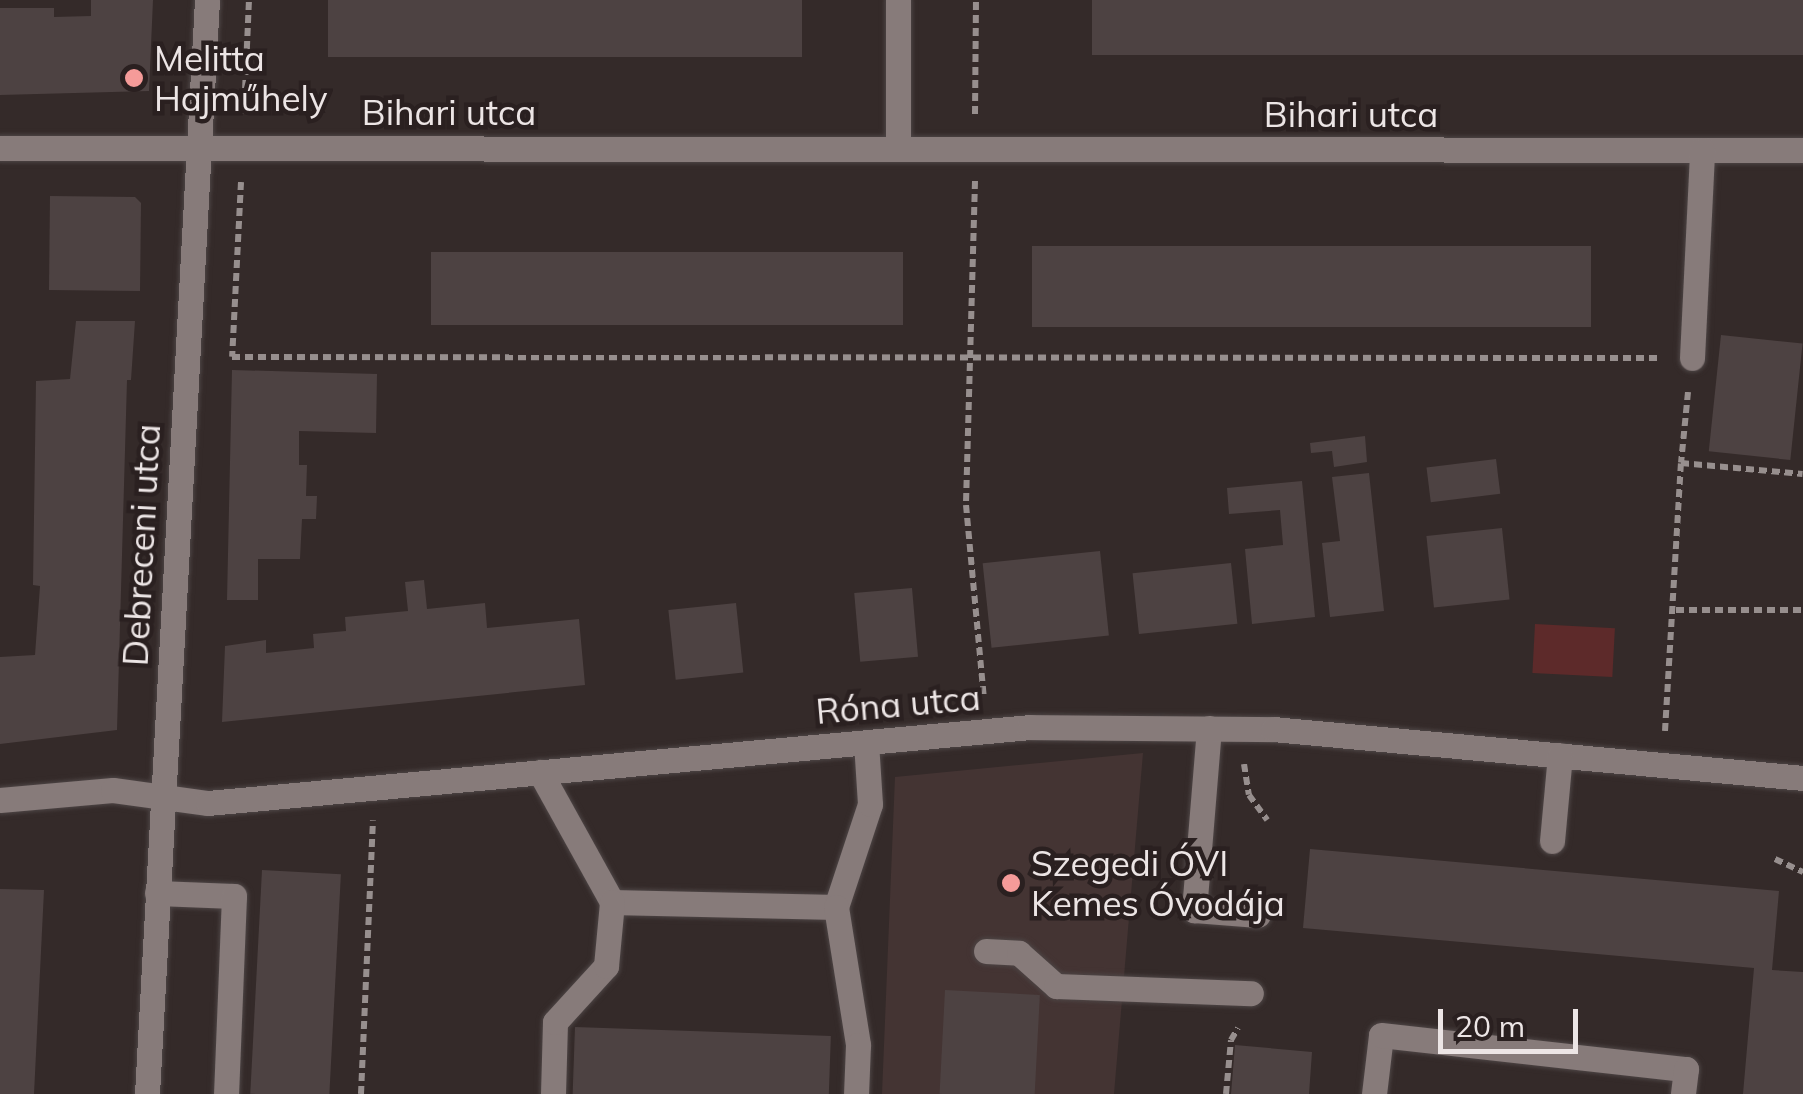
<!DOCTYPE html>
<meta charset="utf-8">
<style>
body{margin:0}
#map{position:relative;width:1803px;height:1094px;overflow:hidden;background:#342a29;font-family:Mulish,sans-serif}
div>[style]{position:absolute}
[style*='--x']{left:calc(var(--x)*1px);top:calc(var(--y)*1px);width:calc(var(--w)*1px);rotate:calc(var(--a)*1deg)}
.built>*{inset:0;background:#443433}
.green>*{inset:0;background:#5d2a2a;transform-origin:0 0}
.building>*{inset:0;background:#4d4242;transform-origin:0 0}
.path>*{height:6px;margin-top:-3px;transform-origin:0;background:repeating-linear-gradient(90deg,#978f8e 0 8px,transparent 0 13px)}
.roads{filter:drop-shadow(0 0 2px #4d4545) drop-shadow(0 0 2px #4d4545)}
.minor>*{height:25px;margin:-12.5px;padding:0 12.5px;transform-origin:12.5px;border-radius:12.5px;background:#877b7a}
.dots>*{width:28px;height:28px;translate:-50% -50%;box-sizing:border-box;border:5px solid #2a2020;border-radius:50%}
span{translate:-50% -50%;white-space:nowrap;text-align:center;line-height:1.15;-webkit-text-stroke:9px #2a2020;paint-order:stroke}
.poi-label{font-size:35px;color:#ece5e5}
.left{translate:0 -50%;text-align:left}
.street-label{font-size:35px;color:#ece5e5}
.scale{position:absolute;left:1438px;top:1009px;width:140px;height:45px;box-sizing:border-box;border:5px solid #ece5e5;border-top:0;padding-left:12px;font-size:30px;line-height:35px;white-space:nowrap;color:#ece5e5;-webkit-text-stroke:8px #2a2020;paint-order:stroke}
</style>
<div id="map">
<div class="built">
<i style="clip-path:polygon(1143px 753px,1114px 1094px,882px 1094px,895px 777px)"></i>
</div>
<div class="green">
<i style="left:1535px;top:624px;width:80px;height:49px;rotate:3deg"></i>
</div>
<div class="building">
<i style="clip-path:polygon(91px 0,153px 0,149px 91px,0 95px,0 8px,54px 8px,54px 17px,91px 16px)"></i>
<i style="left:328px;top:0;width:474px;height:57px"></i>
<i style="left:1092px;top:0;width:711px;height:55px"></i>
<i style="clip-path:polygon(50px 196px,135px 197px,141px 203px,140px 291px,49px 290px)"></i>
<i style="left:1591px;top:246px;width:81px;height:559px;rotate:90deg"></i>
<i style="left:903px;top:252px;width:73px;height:472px;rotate:90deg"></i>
<i style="clip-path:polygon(76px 321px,135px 321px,131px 380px,127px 380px,117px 730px,0 744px,0 657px,35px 655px,40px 586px,33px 585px,36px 381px,70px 379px)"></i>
<i style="left:1721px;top:335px;width:82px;height:117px;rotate:6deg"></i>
<i style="clip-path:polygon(232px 370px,377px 374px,376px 433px,299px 431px,299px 465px,307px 465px,306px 496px,317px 496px,316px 519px,302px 519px,300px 559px,258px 559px,258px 600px,227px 600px)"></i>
<i style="clip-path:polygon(1365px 436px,1367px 462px,1334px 467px,1332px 451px,1311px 453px,1310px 443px)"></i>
<i style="left:1496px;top:459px;width:35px;height:70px;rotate:83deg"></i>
<i style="clip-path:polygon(1369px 473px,1384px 611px,1330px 617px,1322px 543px,1340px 541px,1332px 477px)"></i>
<i style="clip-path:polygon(1302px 481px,1315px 617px,1252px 624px,1245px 549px,1283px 545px,1280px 510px,1229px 514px,1227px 488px)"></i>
<i style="left:1502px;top:528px;width:72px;height:76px;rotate:84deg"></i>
<i style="left:1100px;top:551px;width:85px;height:118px;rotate:84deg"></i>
<i style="left:1231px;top:563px;width:61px;height:99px;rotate:84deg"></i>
<i style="clip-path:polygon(424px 580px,427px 609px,485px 603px,487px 628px,579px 619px,585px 685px,222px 722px,225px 646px,266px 640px,266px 653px,314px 648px,313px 634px,346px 631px,345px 617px,408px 611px,405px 582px)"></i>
<i style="left:912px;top:588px;width:69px;height:58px;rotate:85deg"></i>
<i style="left:736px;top:603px;width:70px;height:68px;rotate:84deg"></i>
<i style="clip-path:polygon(1310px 849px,1779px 891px,1772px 970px,1803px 972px,1803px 1094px,1743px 1094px,1754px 968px,1303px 928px)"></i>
<i style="left:262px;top:870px;width:79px;height:224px;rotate:3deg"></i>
<i style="clip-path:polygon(0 889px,44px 890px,34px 1094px,0 1094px)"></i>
<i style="left:945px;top:990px;width:95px;height:104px;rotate:3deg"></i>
<i style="left:575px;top:1027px;width:256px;height:67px;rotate:2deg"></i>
<i style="clip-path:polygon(1235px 1045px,1312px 1052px,1309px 1094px,1231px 1094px)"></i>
</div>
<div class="path">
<i style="--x:244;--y:114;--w:114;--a:-87.5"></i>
<i style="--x:975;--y:114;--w:114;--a:-89.5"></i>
<i style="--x:975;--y:181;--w:324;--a:91.6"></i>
<i style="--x:966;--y:505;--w:194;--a:84.7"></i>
<i style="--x:241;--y:182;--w:175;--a:92.9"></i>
<i style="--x:232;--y:357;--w:1426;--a:0.04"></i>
<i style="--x:1688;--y:392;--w:71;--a:95.6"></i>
<i style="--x:1681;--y:463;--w:122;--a:5.2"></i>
<i style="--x:1676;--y:610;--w:127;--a:0"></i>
<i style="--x:1665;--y:731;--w:268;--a:-86.6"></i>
<i style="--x:1244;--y:764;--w:31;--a:81"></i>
<i style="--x:1249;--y:795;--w:31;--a:54"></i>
<i style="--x:1775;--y:859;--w:31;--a:25"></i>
<i style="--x:361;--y:1094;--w:274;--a:-87.5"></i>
<i style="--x:1226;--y:1094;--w:54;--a:-84.7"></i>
<i style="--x:1231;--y:1040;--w:14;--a:-60"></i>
</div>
<div class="roads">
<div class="minor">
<i style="--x:898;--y:147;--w:147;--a:-90"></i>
<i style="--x:0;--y:148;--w:1803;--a:0.06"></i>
<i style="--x:1692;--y:358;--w:208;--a:-87.2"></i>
<i style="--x:1209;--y:728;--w:183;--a:94.7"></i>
<i style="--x:1194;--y:910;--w:64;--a:4.5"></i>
<i style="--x:540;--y:772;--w:149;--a:61"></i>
<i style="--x:612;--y:902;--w:224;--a:1.3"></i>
<i style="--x:836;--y:907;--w:108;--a:-71.7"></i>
<i style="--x:870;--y:804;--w:62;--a:-93.7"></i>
<i style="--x:0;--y:800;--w:113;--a:-5.1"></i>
<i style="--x:113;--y:790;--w:96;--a:7.8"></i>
<i style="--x:208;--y:803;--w:826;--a:-5.28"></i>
<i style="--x:1030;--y:727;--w:243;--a:0.5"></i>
<i style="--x:1273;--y:729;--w:532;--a:5.28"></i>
<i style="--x:1552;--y:841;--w:86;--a:-84.7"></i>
<i style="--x:157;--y:893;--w:77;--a:2.2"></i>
<i style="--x:234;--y:896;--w:198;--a:92.3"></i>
<i style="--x:836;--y:907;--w:140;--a:80.9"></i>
<i style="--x:858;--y:1045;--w:49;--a:92.3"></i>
<i style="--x:986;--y:951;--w:33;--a:3"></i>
<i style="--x:1019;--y:953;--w:50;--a:41.7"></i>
<i style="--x:1056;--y:986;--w:195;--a:2.1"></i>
<i style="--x:147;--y:1094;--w:1096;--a:-86.86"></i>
<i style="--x:553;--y:1094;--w:72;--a:-88.4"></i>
<i style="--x:555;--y:1022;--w:76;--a:-47.7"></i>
<i style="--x:606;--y:966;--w:64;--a:-84.6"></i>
<i style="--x:1374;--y:1094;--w:59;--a:-83.2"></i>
<i style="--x:1381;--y:1035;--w:307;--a:6.4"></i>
<i style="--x:1686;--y:1069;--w:25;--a:97"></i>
</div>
</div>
<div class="dots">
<i style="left:134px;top:78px;background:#f59b99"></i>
<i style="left:1011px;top:883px;background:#f59b99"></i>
</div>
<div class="poi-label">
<span class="left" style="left:154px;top:78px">Melitta<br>Hajműhely</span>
<span class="left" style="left:1031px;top:883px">Szegedi ÓVI<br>Kemes Óvodája</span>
</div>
<div class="street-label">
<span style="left:449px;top:112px">Bihari utca</span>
<span style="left:1351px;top:114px">Bihari utca</span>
<span style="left:141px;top:545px;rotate:-87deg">Debreceni utca</span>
<span style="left:898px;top:704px;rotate:-5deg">Róna utca</span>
</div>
<div class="scale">20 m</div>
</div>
